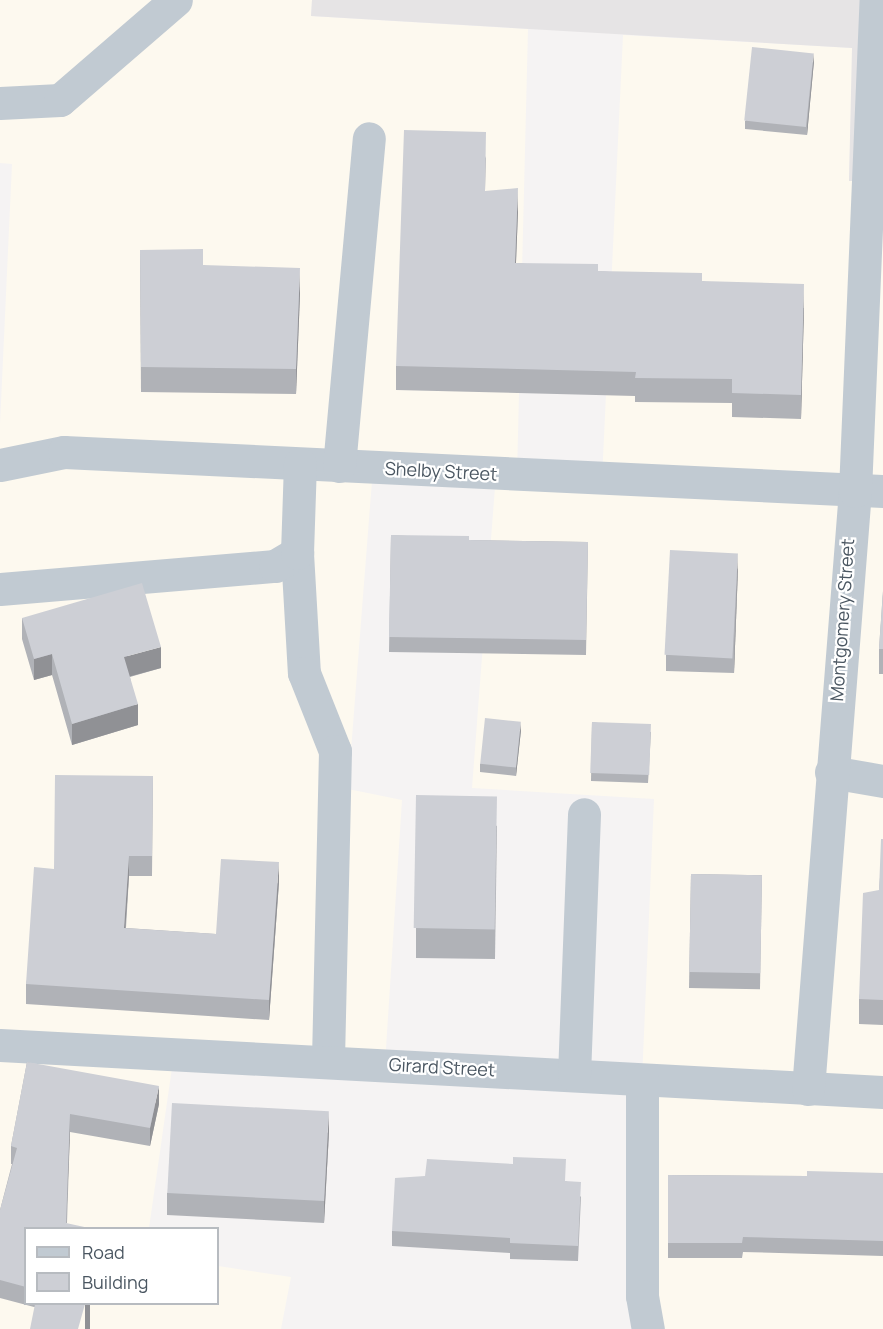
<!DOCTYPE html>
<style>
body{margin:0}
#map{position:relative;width:883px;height:1329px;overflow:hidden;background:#f5f3f3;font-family:Manrope,sans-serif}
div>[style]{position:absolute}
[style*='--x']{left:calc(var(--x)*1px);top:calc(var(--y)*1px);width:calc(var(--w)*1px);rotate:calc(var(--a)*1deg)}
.commercial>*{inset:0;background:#fdf9ef}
.education>*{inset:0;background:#e6e4e5}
.minor>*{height:33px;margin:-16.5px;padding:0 16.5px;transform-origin:16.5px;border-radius:16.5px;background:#c1cad2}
.wall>*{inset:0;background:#b0b2b7;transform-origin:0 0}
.shaded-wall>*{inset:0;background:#909195;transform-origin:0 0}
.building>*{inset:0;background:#cdcfd5;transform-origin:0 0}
span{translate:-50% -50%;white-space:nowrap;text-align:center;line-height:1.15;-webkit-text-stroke:4.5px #fff;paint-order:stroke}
.street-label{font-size:18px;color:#4a5661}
.legend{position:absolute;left:24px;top:1227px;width:195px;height:78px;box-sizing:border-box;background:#fff;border:2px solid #b7bbc0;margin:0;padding:8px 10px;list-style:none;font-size:18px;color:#4a5661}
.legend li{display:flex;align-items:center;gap:12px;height:30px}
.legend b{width:30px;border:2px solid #b7bbc0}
</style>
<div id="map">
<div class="commercial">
<i style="clip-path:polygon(0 0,312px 0,311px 16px,528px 29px,517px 475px,602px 479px,623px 35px,853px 48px,849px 180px,883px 181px,883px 1329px,648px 1329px,642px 1080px,654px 799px,472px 788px,496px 474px,373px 468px,348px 789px,402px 800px,385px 1064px,174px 1054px,149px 1228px,26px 1228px,26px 1304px,218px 1304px,218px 1266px,291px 1277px,281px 1329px,0 1329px,0 424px,12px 164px,0 163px)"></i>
</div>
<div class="education">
<i style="clip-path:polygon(312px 0,883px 0,883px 181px,849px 181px,852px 48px,311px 16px)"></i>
</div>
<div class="minor">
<i style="--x:0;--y:103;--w:60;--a:-2.9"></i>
<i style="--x:60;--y:100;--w:153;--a:-40.8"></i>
<i style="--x:0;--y:465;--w:65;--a:-11.5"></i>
<i style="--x:64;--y:452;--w:820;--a:2.73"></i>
<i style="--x:339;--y:466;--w:329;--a:-84.8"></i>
<i style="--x:297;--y:553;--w:120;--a:86.7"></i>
<i style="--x:304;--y:673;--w:84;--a:68.3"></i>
<i style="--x:335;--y:751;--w:309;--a:91.3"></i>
<i style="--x:0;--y:589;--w:276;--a:-4.8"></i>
<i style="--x:275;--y:566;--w:26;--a:-31"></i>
<i style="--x:297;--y:553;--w:89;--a:-88.1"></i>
<i style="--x:831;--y:772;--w:53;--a:9.8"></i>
<i style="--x:0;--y:1045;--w:884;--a:3.05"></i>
<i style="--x:574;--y:1075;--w:261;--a:-87.8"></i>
<i style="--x:642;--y:1080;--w:216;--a:90"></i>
<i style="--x:642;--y:1296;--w:34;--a:80"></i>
<i style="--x:808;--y:1089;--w:600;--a:-85.51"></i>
<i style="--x:855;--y:491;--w:491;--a:-87.6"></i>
</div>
<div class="wall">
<i style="clip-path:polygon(814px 61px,807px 135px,745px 129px,745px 121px)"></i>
<i style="clip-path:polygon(486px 156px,485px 191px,518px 211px,516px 263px,702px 281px,804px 308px,801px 419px,732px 417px,732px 403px,635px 402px,635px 396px,396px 390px,396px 366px)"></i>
<i style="clip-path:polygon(140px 250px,203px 265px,300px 294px,296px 394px,141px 392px)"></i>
<i style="clip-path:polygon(391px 535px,469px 540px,588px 542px,586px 655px,389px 652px)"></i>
<i style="clip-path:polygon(738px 568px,734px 673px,666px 671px,666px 655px)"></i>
<i style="clip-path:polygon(883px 591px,883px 674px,879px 674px,879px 649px)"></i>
<i style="clip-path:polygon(22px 618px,161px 668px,130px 677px,138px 725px,72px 745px,52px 675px,34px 680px,22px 639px)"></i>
<i style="clip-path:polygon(592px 722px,651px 732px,648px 783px,591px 781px)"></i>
<i style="clip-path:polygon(521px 730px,516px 776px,480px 772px,480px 764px)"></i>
<i style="clip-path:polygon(153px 776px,152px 876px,129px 876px,126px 928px,216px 934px,279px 882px,269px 1020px,26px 1004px,26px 984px,54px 869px)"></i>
<i style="clip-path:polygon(416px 795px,497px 826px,495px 959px,416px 958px)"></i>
<i style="clip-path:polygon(883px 839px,883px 1025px,859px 1024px,859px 999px,879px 890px)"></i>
<i style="left:691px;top:874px;width:71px;height:114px;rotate:1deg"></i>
<i style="clip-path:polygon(27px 1062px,159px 1104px,150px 1146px,70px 1132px,67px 1223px,26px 1228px,26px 1304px,90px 1304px,34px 1307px,0 1298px,0 1210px,12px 1164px,11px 1164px,11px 1146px)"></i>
<i style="clip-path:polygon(329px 1132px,324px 1223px,167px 1215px,167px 1193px)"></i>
<i style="clip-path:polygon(883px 1173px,883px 1256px,743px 1252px,742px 1258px,668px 1258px,668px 1175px,807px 1176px)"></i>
<i style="clip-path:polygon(566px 1181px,581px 1197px,578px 1261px,510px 1259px,510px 1253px,392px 1246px,392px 1231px)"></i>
</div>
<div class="shaded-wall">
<i style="clip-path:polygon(814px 53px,814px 61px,807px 135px,807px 127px)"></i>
<i style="clip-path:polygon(518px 188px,518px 211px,515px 287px,515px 263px)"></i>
<i style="clip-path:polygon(300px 268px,300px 294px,296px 394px,296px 369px)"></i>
<i style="clip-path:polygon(804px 284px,804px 308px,801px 419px,801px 395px)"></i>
<i style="clip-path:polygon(738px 553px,738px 568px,734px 673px,734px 658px)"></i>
<i style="clip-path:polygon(161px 647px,161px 668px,124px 678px,124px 657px)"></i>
<i style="clip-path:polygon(52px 654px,52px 675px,34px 680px,34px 659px)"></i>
<i style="clip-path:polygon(138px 704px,138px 725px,72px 745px,72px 724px)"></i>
<i style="clip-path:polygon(521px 722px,521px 730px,516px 776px,516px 768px)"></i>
<i style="clip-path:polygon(129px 856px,129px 876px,124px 947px,124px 928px)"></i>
<i style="clip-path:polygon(279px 862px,279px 882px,269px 1020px,269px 1000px)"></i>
<i style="clip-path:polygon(159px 1086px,159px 1104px,150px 1146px,150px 1128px)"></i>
<i style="clip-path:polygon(329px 1111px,329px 1132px,324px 1223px,324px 1202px)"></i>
<i style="clip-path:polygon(70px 1114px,70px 1132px,66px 1228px)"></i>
<i style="left:85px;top:1304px;width:5px;height:26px"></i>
</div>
<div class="building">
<i style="left:752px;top:47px;width:62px;height:74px;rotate:6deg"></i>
<i style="clip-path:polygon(404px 130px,486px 132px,485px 191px,518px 188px,515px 263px,598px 264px,598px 271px,702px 273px,702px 281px,804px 284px,801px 395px,732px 393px,732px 379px,635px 378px,636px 372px,396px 366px)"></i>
<i style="clip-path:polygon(203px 249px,203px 265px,300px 268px,296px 369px,141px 367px,140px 250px)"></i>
<i style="clip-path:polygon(391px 535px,469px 536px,469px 540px,588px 542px,586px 640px,389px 637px)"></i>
<i style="left:670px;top:550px;width:68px;height:105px;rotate:3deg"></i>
<i style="clip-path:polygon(142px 583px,161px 647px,124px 657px,138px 704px,72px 724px,52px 654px,34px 659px,22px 618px)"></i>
<i style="clip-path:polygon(883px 591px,883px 649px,879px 649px)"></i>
<i style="left:485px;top:718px;width:36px;height:46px;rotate:6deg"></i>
<i style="left:592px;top:722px;width:59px;height:51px;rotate:2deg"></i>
<i style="clip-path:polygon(55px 775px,153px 776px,152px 856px,129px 856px,124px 928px,216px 934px,221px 859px,279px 862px,269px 1000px,26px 984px,34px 867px,54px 869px)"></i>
<i style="left:416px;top:795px;width:81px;height:133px;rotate:1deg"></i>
<i style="clip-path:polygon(881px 839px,883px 839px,883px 1000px,859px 999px,863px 893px,879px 890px)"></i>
<i style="left:691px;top:874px;width:71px;height:98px;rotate:1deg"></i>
<i style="clip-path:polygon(27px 1062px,159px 1086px,150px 1128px,70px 1114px,66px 1223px,89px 1228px,26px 1228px,26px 1287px,0 1280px,0 1210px,17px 1148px,11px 1146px)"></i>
<i style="left:172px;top:1103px;width:157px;height:90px;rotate:3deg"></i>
<i style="clip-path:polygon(513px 1157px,566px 1159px,565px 1181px,581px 1182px,578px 1246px,510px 1243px,510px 1238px,392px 1231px,395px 1178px,425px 1176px,427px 1159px,513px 1164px)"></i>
<i style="clip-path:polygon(807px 1171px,883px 1173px,883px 1241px,743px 1237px,742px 1243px,668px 1243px,668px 1175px,807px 1176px)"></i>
<i style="clip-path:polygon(35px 1304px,85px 1304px,78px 1329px,30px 1329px)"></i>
</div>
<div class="street-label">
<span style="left:441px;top:471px;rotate:3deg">Shelby Street</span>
<span style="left:842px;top:620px;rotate:-86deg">Montgomery Street</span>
<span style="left:442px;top:1067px;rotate:3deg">Girard Street</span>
</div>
<ul class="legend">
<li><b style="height:8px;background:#c1cad2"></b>Road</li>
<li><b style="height:16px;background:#cdcfd5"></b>Building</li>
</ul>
</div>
